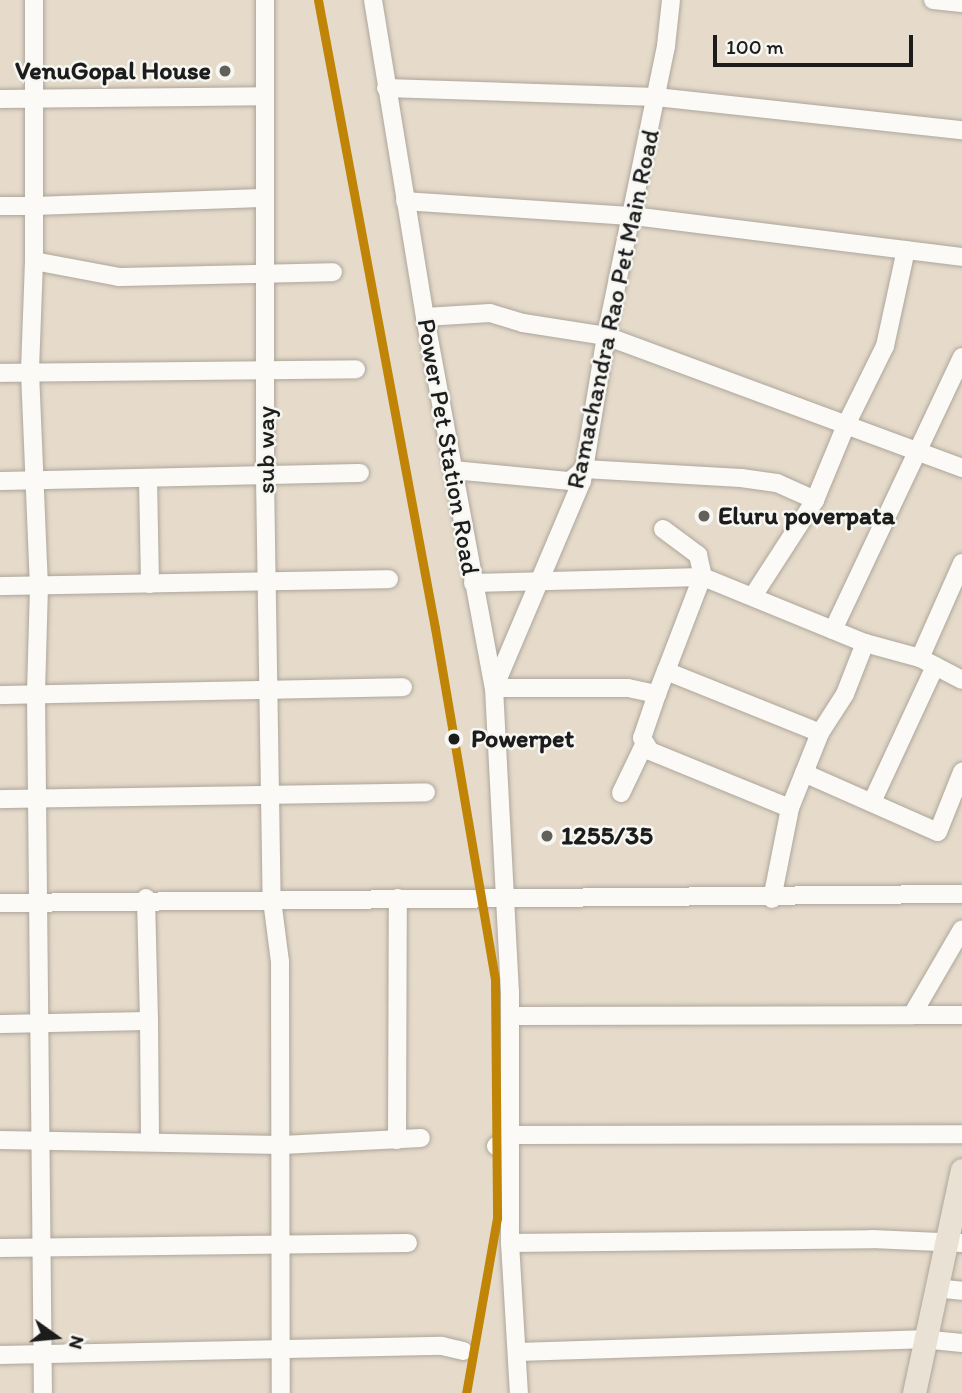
<!DOCTYPE html>
<style>
body{margin:0}
#map{position:relative;width:962px;height:1393px;overflow:hidden;background:#e6dbca;font-family:Itim,sans-serif}
div>[style]{position:absolute}
[style*='--x']{left:calc(var(--x)*1px);top:calc(var(--y)*1px);width:calc(var(--w)*1px);rotate:calc(var(--a)*1deg)}
.roads{filter:drop-shadow(0 0 2px #ada69c) drop-shadow(0 0 2px #ada69c)}
.minor>*{height:18px;margin:-9px;padding:0 9px;transform-origin:9px;border-radius:9px;background:#fbfaf7}
.major>*{height:23px;margin:-11.5px;padding:0 11.5px;transform-origin:11.5px;border-radius:11.5px;background:#e9e1d4}
.rail-1>*{height:9px;margin:-4.5px;padding:0 4.5px;transform-origin:4.5px;border-radius:4.5px;background:#c08407}
.dots>*{width:19px;height:19px;translate:-50% -50%;box-sizing:border-box;border:4px solid #f6f6f2;border-radius:50%}
span{translate:-50% -50%;white-space:nowrap;text-align:center;line-height:1.15;-webkit-text-stroke:5px #f6f6f2;paint-order:stroke}
.poi-label{font-size:26px;color:#1c1c1c;font-weight:700}
.right{translate:-100% -50%;text-align:right}
.left{translate:0 -50%;text-align:left}
.street-label{font-size:26px;color:#1c1c1c}
.stop-label{font-size:26px;color:#1c1c1c;font-weight:700}
.north{position:absolute;left:21px;top:1302px;width:70px;height:70px;-webkit-text-stroke:5px #f6f6f2;paint-order:stroke;rotate:105deg;font-size:19px;font-weight:700;line-height:28px;text-align:center;color:#1c1c1c}
.north::after{content:'';display:block;margin:auto;width:24px;height:32px;background:#1c1c1c;clip-path:polygon(50% 0,100% 100%,50% 72%,0 100%)}
.scale{position:absolute;left:713px;top:35px;width:200px;height:32px;box-sizing:border-box;border:4px solid #1c1c1c;border-top:0;padding-left:9px;font-size:21px;line-height:24px;white-space:nowrap;color:#1c1c1c;-webkit-text-stroke:5px #f6f6f2;paint-order:stroke}
</style>
<div id="map">
<div class="roads">
<div class="minor">
<i style="--x:34;--y:0;--w:206;--a:90"></i>
<i style="--x:34;--y:206;--w:228;--a:-2"></i>
<i style="--x:265;--y:0;--w:477;--a:90"></i>
<i style="--x:265;--y:477;--w:423;--a:89.1"></i>
<i style="--x:272;--y:900;--w:63;--a:82.6"></i>
<i style="--x:280;--y:962;--w:431;--a:89.9"></i>
<i style="--x:373;--y:0;--w:321;--a:80.7"></i>
<i style="--x:425;--y:317;--w:377;--a:79.5"></i>
<i style="--x:494;--y:688;--w:304;--a:87"></i>
<i style="--x:510;--y:992;--w:251;--a:90"></i>
<i style="--x:510;--y:1243;--w:150;--a:86.6"></i>
<i style="--x:933;--y:0;--w:29;--a:6"></i>
<i style="--x:386;--y:88;--w:270;--a:1.9"></i>
<i style="--x:656;--y:97;--w:308;--a:6.2"></i>
<i style="--x:0;--y:99;--w:265;--a:-0.6"></i>
<i style="--x:405;--y:201;--w:228;--a:3.8"></i>
<i style="--x:633;--y:216;--w:332;--a:7.1"></i>
<i style="--x:0;--y:206;--w:34;--a:0"></i>
<i style="--x:34;--y:206;--w:55;--a:90"></i>
<i style="--x:34;--y:261;--w:86;--a:10.7"></i>
<i style="--x:119;--y:277;--w:214;--a:-1.3"></i>
<i style="--x:34;--y:261;--w:111;--a:92.1"></i>
<i style="--x:30;--y:372;--w:214;--a:87.6"></i>
<i style="--x:39;--y:586;--w:109;--a:91.6"></i>
<i style="--x:36;--y:695;--w:698;--a:89.43"></i>
<i style="--x:425;--y:317;--w:65;--a:-3.5"></i>
<i style="--x:490;--y:313;--w:34;--a:17"></i>
<i style="--x:523;--y:323;--w:84;--a:8.9"></i>
<i style="--x:606;--y:336;--w:256;--a:20.3"></i>
<i style="--x:846;--y:425;--w:88;--a:-63.7"></i>
<i style="--x:885;--y:346;--w:98;--a:-77.7"></i>
<i style="--x:0;--y:373;--w:356;--a:-0.6"></i>
<i style="--x:453;--y:470;--w:118;--a:5.4"></i>
<i style="--x:570;--y:481;--w:18;--a:-41"></i>
<i style="--x:584;--y:469;--w:157;--a:3.3"></i>
<i style="--x:741;--y:478;--w:36;--a:8"></i>
<i style="--x:777;--y:483;--w:42;--a:24.1"></i>
<i style="--x:815;--y:500;--w:81;--a:-67.5"></i>
<i style="--x:846;--y:425;--w:124;--a:20.3"></i>
<i style="--x:148;--y:479;--w:105;--a:88.9"></i>
<i style="--x:0;--y:481;--w:360;--a:-1.3"></i>
<i style="--x:663;--y:529;--w:44;--a:36.6"></i>
<i style="--x:698;--y:555;--w:23;--a:77"></i>
<i style="--x:473;--y:583;--w:230;--a:-1.5"></i>
<i style="--x:703;--y:577;--w:175;--a:22.2"></i>
<i style="--x:0;--y:586;--w:389;--a:-1"></i>
<i style="--x:753;--y:596;--w:114;--a:-57.1"></i>
<i style="--x:833;--y:630;--w:302;--a:-64.7"></i>
<i style="--x:920;--y:658;--w:104;--a:-66.1"></i>
<i style="--x:666;--y:671;--w:101;--a:-69"></i>
<i style="--x:494;--y:688;--w:225;--a:-67"></i>
<i style="--x:582;--y:481;--w:147;--a:-80.6"></i>
<i style="--x:606;--y:336;--w:296;--a:-78.3"></i>
<i style="--x:666;--y:46;--w:46;--a:-83.8"></i>
<i style="--x:494;--y:688;--w:134;--a:0"></i>
<i style="--x:628;--y:688;--w:30;--a:12"></i>
<i style="--x:657;--y:694;--w:25;--a:-69"></i>
<i style="--x:666;--y:671;--w:166;--a:21.9"></i>
<i style="--x:820;--y:733;--w:46;--a:-57.3"></i>
<i style="--x:845;--y:694;--w:55;--a:-68.6"></i>
<i style="--x:865;--y:643;--w:57;--a:15.3"></i>
<i style="--x:920;--y:658;--w:47;--a:27.6"></i>
<i style="--x:657;--y:694;--w:46;--a:108.8"></i>
<i style="--x:642;--y:738;--w:15;--a:58"></i>
<i style="--x:650;--y:751;--w:151;--a:22.2"></i>
<i style="--x:790;--y:808;--w:81;--a:-68.2"></i>
<i style="--x:0;--y:695;--w:403;--a:-1.1"></i>
<i style="--x:804;--y:773;--w:146;--a:23.8"></i>
<i style="--x:938;--y:832;--w:65;--a:-68.2"></i>
<i style="--x:621;--y:793;--w:53;--a:-64.4"></i>
<i style="--x:0;--y:799;--w:426;--a:-0.9"></i>
<i style="--x:872;--y:802;--w:150;--a:-65.1"></i>
<i style="--x:772;--y:899;--w:93;--a:-78.8"></i>
<i style="--x:0;--y:903;--w:962;--a:-0.54"></i>
<i style="--x:912;--y:1015;--w:50;--a:0"></i>
<i style="--x:510;--y:1016;--w:402;--a:-0.1"></i>
<i style="--x:912;--y:1015;--w:99;--a:-59.8"></i>
<i style="--x:149;--y:1021;--w:119;--a:89.5"></i>
<i style="--x:0;--y:1024;--w:149;--a:-1.2"></i>
<i style="--x:149;--y:1021;--w:123;--a:-91.4"></i>
<i style="--x:0;--y:1140;--w:282;--a:1"></i>
<i style="--x:282;--y:1145;--w:139;--a:-2.9"></i>
<i style="--x:397;--y:1140;--w:242;--a:-89.8"></i>
<i style="--x:496;--y:1146;--w:19;--a:-36"></i>
<i style="--x:511;--y:1135;--w:451;--a:-0.1"></i>
<i style="--x:510;--y:1243;--w:362;--a:-0.6"></i>
<i style="--x:872;--y:1239;--w:90;--a:2.5"></i>
<i style="--x:0;--y:1248;--w:408;--a:-0.7"></i>
<i style="--x:935;--y:1288;--w:27;--a:6"></i>
<i style="--x:517;--y:1352;--w:405;--a:-1.8"></i>
<i style="--x:922;--y:1339;--w:40;--a:5.7"></i>
<i style="--x:0;--y:1355;--w:442;--a:-1.2"></i>
<i style="--x:442;--y:1346;--w:22;--a:13"></i>
</div>
<div class="major">
<i style="--x:914;--y:1393;--w:228;--a:-77.9"></i>
</div>
</div>
<div class="rail-1">
<i style="--x:318;--y:0;--w:639;--a:79.45"></i>
<i style="--x:435;--y:628;--w:356;--a:80.3"></i>
<i style="--x:495;--y:979;--w:239;--a:89.5"></i>
<i style="--x:497;--y:1218;--w:178;--a:100"></i>
</div>
<div class="dots">
<i style="left:225px;top:71px;background:#635f59"></i>
<i style="left:704px;top:516px;background:#635f59"></i>
<i style="left:454px;top:739px;background:#1c1c1c"></i>
<i style="left:547px;top:836px;background:#635f59"></i>
</div>
<div class="poi-label">
<span class="right" style="left:211px;top:71px">VenuGopal House</span>
<span class="left" style="left:718px;top:516px">Eluru poverpata</span>
<span class="left" style="left:561px;top:836px">1255/35</span>
</div>
<div class="street-label">
<span style="left:613px;top:309px;rotate:-78deg">Ramachandra Rao Pet Main Road</span>
<span style="left:448px;top:447px;rotate:80deg">Power Pet Station Road</span>
<span style="left:266px;top:450px;rotate:-90deg">sub way</span>
</div>
<div class="stop-label">
<span class="left" style="left:471px;top:739px">Powerpet</span>
</div>
<div class="north">N</div>
<div class="scale">100 m</div>
</div>
